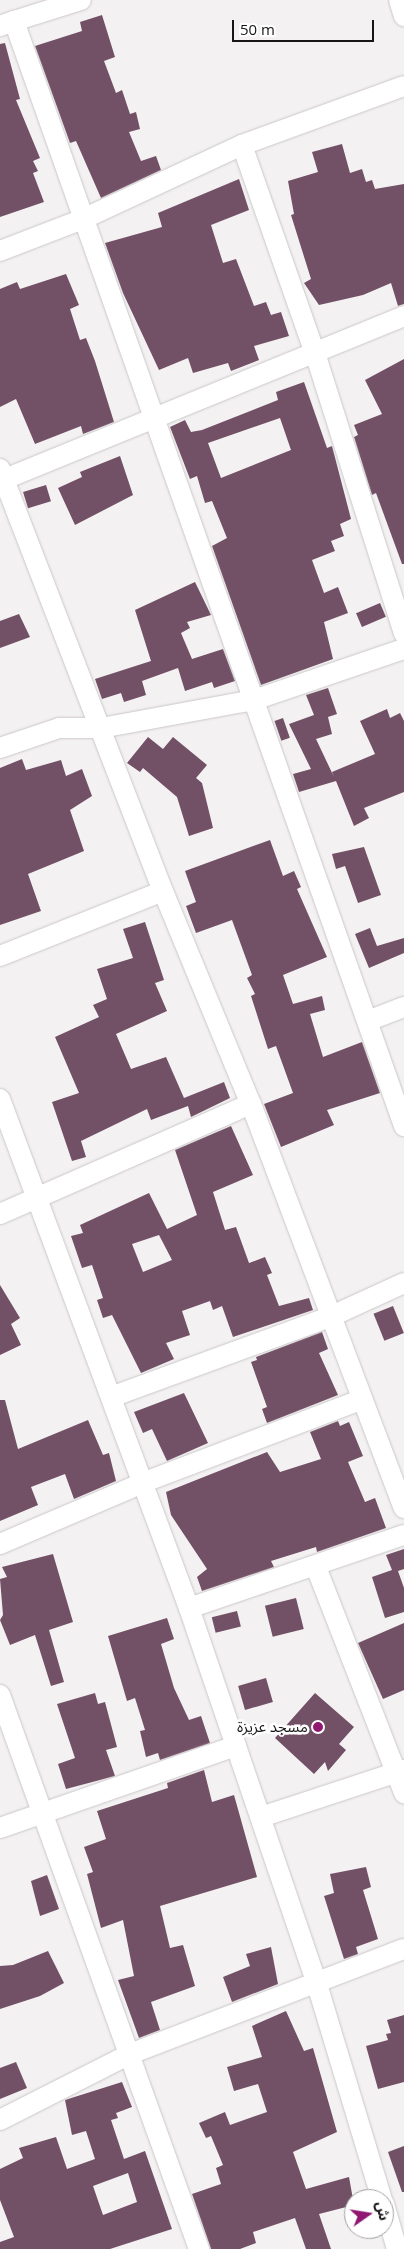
<!DOCTYPE html>
<meta charset="utf-8">
<style>
body{margin:0}
#map{position:relative;width:404px;height:2249px;overflow:hidden;background:#f4f1f2;font-family:"Open Sans","Noto Sans Arabic",sans-serif}
div>[style]{position:absolute}
[style*='--x']{left:calc(var(--x)*1px);top:calc(var(--y)*1px);width:calc(var(--w)*1px);rotate:calc(var(--a)*1deg)}
.building>*{inset:0;background:#725066;transform-origin:0 0}
.roads{filter:drop-shadow(0 0 1px #cac7c9) drop-shadow(0 0 1px #cac7c9)}
.minor>*{height:20px;margin:-10px;padding:0 10px;transform-origin:10px;border-radius:10px;background:#fff}
.dots>*{width:14px;height:14px;translate:-50% -50%;box-sizing:border-box;border:2px solid #fff;border-radius:50%}
span{translate:-50% -50%;white-space:nowrap;text-align:center;line-height:1.15;-webkit-text-stroke:5px #fff;paint-order:stroke}
.poi-label{font-size:15px;color:#171617}
.right{translate:-100% -50%;text-align:right}
.north{position:absolute;left:344px;top:2189px;width:50px;height:50px;box-sizing:border-box;background:#fff;border:1px solid #a2a2a2;border-radius:50%;rotate:77deg;font-size:14px;font-weight:700;line-height:20px;text-align:center;color:#171617}
.north::after{content:'';display:block;margin:auto;width:18px;height:22px;background:#911672;clip-path:polygon(50% 0,100% 100%,50% 72%,0 100%)}
.scale{position:absolute;left:232px;top:20px;width:142px;height:22px;box-sizing:border-box;border:2px solid #171617;border-top:0;padding-left:6px;font-size:15px;line-height:18px;white-space:nowrap;color:#171617;-webkit-text-stroke:4px #fff;paint-order:stroke}
</style>
<div id="map">
<div class="building">
<i style="clip-path:polygon(102px 15px,115px 57px,104px 61px,116px 93px,122px 90px,130px 114px,136px 112px,140px 129px,129px 132px,141px 161px,156px 156px,161px 170px,101px 198px,76px 141px,70px 143px,35px 46px,82px 31px,80px 22px)"></i>
<i style="clip-path:polygon(5px 43px,20px 99px,16px 100px,40px 158px,33px 161px,38px 171px,33px 173px,44px 202px,0 217px,0 44px)"></i>
<i style="clip-path:polygon(342px 144px,350px 173px,362px 169px,366px 182px,372px 180px,375px 189px,404px 184px,404px 304px,398px 306px,391px 283px,363px 295px,319px 305px,304px 283px,311px 279px,291px 215px,294px 214px,288px 181px,318px 172px,312px 152px)"></i>
<i style="clip-path:polygon(239px 179px,249px 210px,211px 225px,223px 263px,236px 259px,254px 306px,266px 302px,271px 315px,281px 312px,289px 336px,254px 346px,259px 360px,231px 371px,228px 363px,193px 373px,188px 358px,159px 370px,123px 293px,105px 243px,162px 227px,158px 213px)"></i>
<i style="clip-path:polygon(66px 274px,79px 305px,70px 309px,80px 340px,86px 338px,95px 361px,114px 422px,83px 434px,81px 426px,35px 444px,16px 399px,0 407px,0 289px,17px 282px,20px 289px)"></i>
<i style="clip-path:polygon(404px 359px,404px 564px,402px 564px,376px 493px,372px 495px,354px 437px,358px 435px,354px 425px,382px 414px,365px 380px)"></i>
<i style="clip-path:polygon(evenodd,304px 382px,327px 448px,332px 446px,351px 519px,340px 524px,344px 536px,331px 541px,335px 551px,312px 560px,324px 593px,338px 587px,348px 613px,324px 622px,333px 659px,261px 685px,212px 546px,227px 538px,212px 501px,205px 503px,197px 476px,190px 479px,170px 427px,185px 420px,191px 432px,202px 430px,278px 400px,276px 392px,304px 382px,280px 418px,291px 450px,221px 478px,208px 443px,280px 418px)"></i>
<i style="clip-path:polygon(120px 456px,133px 495px,75px 525px,58px 488px,82px 477px,80px 472px)"></i>
<i style="left:46px;top:485px;width:17px;height:24px;rotate:73deg"></i>
<i style="clip-path:polygon(195px 582px,211px 615px,187px 622px,190px 628px,181px 633px,192px 659px,223px 649px,235px 681px,214px 688px,212px 682px,185px 691px,178px 668px,142px 681px,146px 695px,124px 702px,121px 693px,102px 699px,95px 679px,151px 661px,135px 610px)"></i>
<i style="left:380px;top:603px;width:15px;height:26px;rotate:67deg"></i>
<i style="clip-path:polygon(19px 614px,30px 637px,0 648px,0 621px)"></i>
<i style="clip-path:polygon(328px 688px,337px 714px,328px 717px,332px 734px,316px 739px,334px 777px,332px 772px,375px 754px,360px 721px,387px 709px,390px 718px,400px 713px,404px 721px,404px 792px,364px 808px,369px 818px,354px 826px,336px 781px,299px 792px,293px 774px,311px 769px,289px 724px,314px 715px,306px 695px)"></i>
<i style="left:283px;top:718px;width:21px;height:9px;rotate:71deg"></i>
<i style="clip-path:polygon(148px 737px,163px 749px,173px 737px,207px 765px,196px 778px,202px 783px,213px 828px,189px 836px,177px 797px,143px 768px,140px 772px,127px 763px)"></i>
<i style="clip-path:polygon(22px 759px,26px 770px,61px 760px,66px 776px,82px 769px,92px 796px,70px 810px,84px 851px,28px 874px,41px 911px,0 925px,0 768px)"></i>
<i style="clip-path:polygon(270px 840px,283px 876px,294px 871px,301px 887px,297px 889px,327px 957px,283px 975px,293px 1004px,322px 996px,325px 1010px,310px 1014px,323px 1057px,362px 1042px,380px 1093px,327px 1110px,334px 1125px,281px 1147px,264px 1104px,293px 1093px,276px 1046px,268px 1049px,251px 996px,255px 994px,247px 978px,252px 975px,232px 920px,196px 933px,186px 906px,196px 902px,185px 871px)"></i>
<i style="clip-path:polygon(364px 847px,381px 895px,358px 903px,345px 866px,336px 869px,332px 854px)"></i>
<i style="clip-path:polygon(145px 922px,164px 980px,155px 983px,167px 1011px,116px 1034px,131px 1069px,166px 1057px,184px 1098px,224px 1082px,230px 1098px,191px 1117px,188px 1106px,151px 1120px,147px 1109px,81px 1141px,86px 1157px,72px 1161px,52px 1102px,79px 1093px,55px 1037px,99px 1017px,93px 1005px,107px 999px,97px 969px,133px 958px,123px 929px)"></i>
<i style="clip-path:polygon(370px 928px,377px 946px,404px 938px,404px 953px,369px 968px,355px 934px)"></i>
<i style="clip-path:polygon(evenodd,231px 1126px,253px 1175px,213px 1192px,225px 1230px,236px 1227px,249px 1263px,265px 1257px,272px 1273px,267px 1275px,279px 1306px,309px 1298px,313px 1310px,233px 1337px,222px 1306px,213px 1310px,210px 1301px,182px 1311px,190px 1335px,166px 1343px,174px 1359px,141px 1373px,112px 1315px,103px 1318px,97px 1300px,103px 1298px,92px 1265px,82px 1268px,71px 1236px,83px 1233px,80px 1225px,149px 1193px,167px 1229px,197px 1215px,175px 1150px,231px 1126px,159px 1235px,172px 1260px,143px 1272px,132px 1244px,159px 1235px)"></i>
<i style="clip-path:polygon(0 1285px,20px 1318px,11px 1324px,21px 1345px,0 1355px)"></i>
<i style="left:393px;top:1306px;width:29px;height:21px;rotate:68deg"></i>
<i style="clip-path:polygon(322px 1332px,328px 1349px,319px 1353px,338px 1395px,267px 1423px,262px 1409px,267px 1407px,251px 1362px,257px 1360px,256px 1357px)"></i>
<i style="clip-path:polygon(184px 1393px,208px 1443px,167px 1461px,152px 1429px,143px 1433px,134px 1412px)"></i>
<i style="clip-path:polygon(0 1400px,5px 1400px,18px 1449px,88px 1420px,103px 1455px,109px 1453px,116px 1481px,74px 1499px,65px 1474px,31px 1487px,38px 1505px,0 1521px)"></i>
<i style="clip-path:polygon(338px 1421px,340px 1426px,349px 1422px,363px 1456px,348px 1462px,365px 1502px,375px 1498px,386px 1528px,317px 1552px,316px 1547px,271px 1561px,274px 1567px,202px 1591px,197px 1577px,207px 1569px,171px 1515px,166px 1492px,267px 1452px,280px 1472px,321px 1459px,310px 1432px)"></i>
<i style="clip-path:polygon(404px 1549px,404px 1569px,398px 1571px,404px 1588px,404px 1612px,385px 1618px,372px 1577px,392px 1570px,386px 1555px)"></i>
<i style="clip-path:polygon(53px 1554px,73px 1622px,49px 1630px,64px 1682px,51px 1686px,35px 1635px,10px 1645px,0 1620px,3px 1615px,0 1579px,7px 1577px,2px 1567px)"></i>
<i style="left:296px;top:1598px;width:32px;height:32px;rotate:76deg"></i>
<i style="left:237px;top:1611px;width:16px;height:26px;rotate:76deg"></i>
<i style="clip-path:polygon(167px 1618px,174px 1639px,161px 1644px,174px 1688px,189px 1720px,201px 1716px,210px 1743px,160px 1760px,158px 1753px,146px 1757px,140px 1731px,145px 1730px,135px 1698px,127px 1701px,108px 1636px)"></i>
<i style="clip-path:polygon(404px 1623px,404px 1690px,383px 1699px,358px 1643px)"></i>
<i style="left:266px;top:1678px;width:25px;height:29px;rotate:74deg"></i>
<i style="clip-path:polygon(95px 1693px,98px 1704px,105px 1702px,117px 1747px,106px 1750px,115px 1776px,66px 1789px,58px 1764px,75px 1758px,57px 1704px)"></i>
<i style="clip-path:polygon(315px 1693px,354px 1727px,339px 1744px,346px 1750px,328px 1771px,325px 1762px,314px 1774px,275px 1738px)"></i>
<i style="clip-path:polygon(204px 1770px,212px 1802px,234px 1795px,257px 1877px,160px 1906px,170px 1948px,183px 1945px,195px 1986px,151px 2002px,160px 2030px,139px 2038px,118px 1980px,134px 1976px,123px 1920px,101px 1928px,87px 1874px,93px 1872px,84px 1847px,106px 1839px,97px 1811px,168px 1788px,167px 1783px)"></i>
<i style="clip-path:polygon(366px 1867px,371px 1887px,363px 1890px,378px 1939px,356px 1947px,358px 1954px,344px 1959px,324px 1896px,334px 1893px,330px 1874px)"></i>
<i style="clip-path:polygon(47px 1875px,59px 1909px,40px 1916px,31px 1881px)"></i>
<i style="clip-path:polygon(271px 1947px,278px 1984px,232px 2002px,223px 1977px,250px 1966px,246px 1954px)"></i>
<i style="clip-path:polygon(48px 1951px,64px 1983px,40px 1996px,0 2009px,0 1966px,13px 1965px)"></i>
<i style="clip-path:polygon(286px 2011px,304px 2051px,313px 2048px,337px 2132px,293px 2152px,306px 2189px,349px 2177px,354px 2205px,319px 2214px,331px 2249px,306px 2249px,295px 2218px,253px 2232px,256px 2243px,240px 2249px,211px 2249px,192px 2194px,221px 2184px,216px 2168px,223px 2165px,211px 2136px,206px 2138px,199px 2123px,225px 2112px,230px 2125px,267px 2112px,258px 2084px,234px 2091px,227px 2067px,262px 2057px,252px 2026px)"></i>
<i style="clip-path:polygon(404px 2015px,404px 2082px,378px 2089px,366px 2046px,388px 2040px,386px 2034px,391px 2033px,387px 2020px)"></i>
<i style="clip-path:polygon(16px 2062px,27px 2088px,0 2099px,0 2068px)"></i>
<i style="clip-path:polygon(evenodd,122px 2082px,132px 2107px,116px 2113px,118px 2118px,111px 2120px,124px 2159px,145px 2151px,172px 2229px,110px 2249px,0 2249px,0 2242px,14px 2237px,0 2200px,0 2169px,23px 2158px,19px 2148px,56px 2137px,67px 2169px,95px 2159px,86px 2131px,72px 2135px,65px 2100px,122px 2082px,128px 2173px,137px 2202px,103px 2215px,93px 2186px,128px 2173px)"></i>
<i style="clip-path:polygon(404px 2146px,404px 2192px,402px 2192px,388px 2152px)"></i>
</div>
<div class="roads">
<div class="minor">
<i style="--x:399;--y:0;--w:17;--a:73"></i>
<i style="--x:14;--y:21;--w:70;--a:-17.4"></i>
<i style="--x:0;--y:26;--w:15;--a:-20"></i>
<i style="--x:14;--y:21;--w:1172;--a:70.56"></i>
<i style="--x:242;--y:145;--w:220;--a:70.7"></i>
<i style="--x:315;--y:353;--w:294;--a:72.4"></i>
<i style="--x:0;--y:251;--w:89;--a:-21.1"></i>
<i style="--x:83;--y:219;--w:175;--a:-25"></i>
<i style="--x:242;--y:145;--w:172;--a:-20"></i>
<i style="--x:0;--y:469;--w:452;--a:68.9"></i>
<i style="--x:163;--y:891;--w:230;--a:67.6"></i>
<i style="--x:251;--y:1104;--w:432;--a:69.3"></i>
<i style="--x:0;--y:481;--w:436;--a:-22.2"></i>
<i style="--x:0;--y:748;--w:62;--a:-18.7"></i>
<i style="--x:59;--y:728;--w:42;--a:0"></i>
<i style="--x:101;--y:728;--w:156;--a:-10.4"></i>
<i style="--x:254;--y:700;--w:158;--a:-18.8"></i>
<i style="--x:0;--y:956;--w:175;--a:-21.7"></i>
<i style="--x:370;--y:1020;--w:36;--a:-21"></i>
<i style="--x:0;--y:1099;--w:543;--a:69.63"></i>
<i style="--x:189;--y:1608;--w:394;--a:71.2"></i>
<i style="--x:316;--y:1981;--w:228;--a:73.2"></i>
<i style="--x:0;--y:1214;--w:274;--a:-23.7"></i>
<i style="--x:111;--y:1397;--w:235;--a:-20.1"></i>
<i style="--x:332;--y:1316;--w:79;--a:-24.6"></i>
<i style="--x:0;--y:1544;--w:155;--a:-23.2"></i>
<i style="--x:142;--y:1483;--w:236;--a:-20.8"></i>
<i style="--x:316;--y:1567;--w:243;--a:68.7"></i>
<i style="--x:189;--y:1608;--w:227;--a:-18.8"></i>
<i style="--x:0;--y:1695;--w:589;--a:70.24"></i>
<i style="--x:261;--y:1817;--w:151;--a:-18.2"></i>
<i style="--x:0;--y:1828;--w:250;--a:-19.2"></i>
<i style="--x:0;--y:2120;--w:146;--a:-26.9"></i>
<i style="--x:130;--y:2054;--w:293;--a:-21"></i>
<i style="--x:384;--y:2204;--w:47;--a:73.9"></i>
</div>
</div>
<div class="dots">
<i style="left:318px;top:1727px;background:#911672"></i>
</div>
<div class="poi-label">
<span class="right" style="left:308px;top:1727px">مسجد عزيزة</span>
</div>
<div class="north">ش</div>
<div class="scale">50 m</div>
</div>
